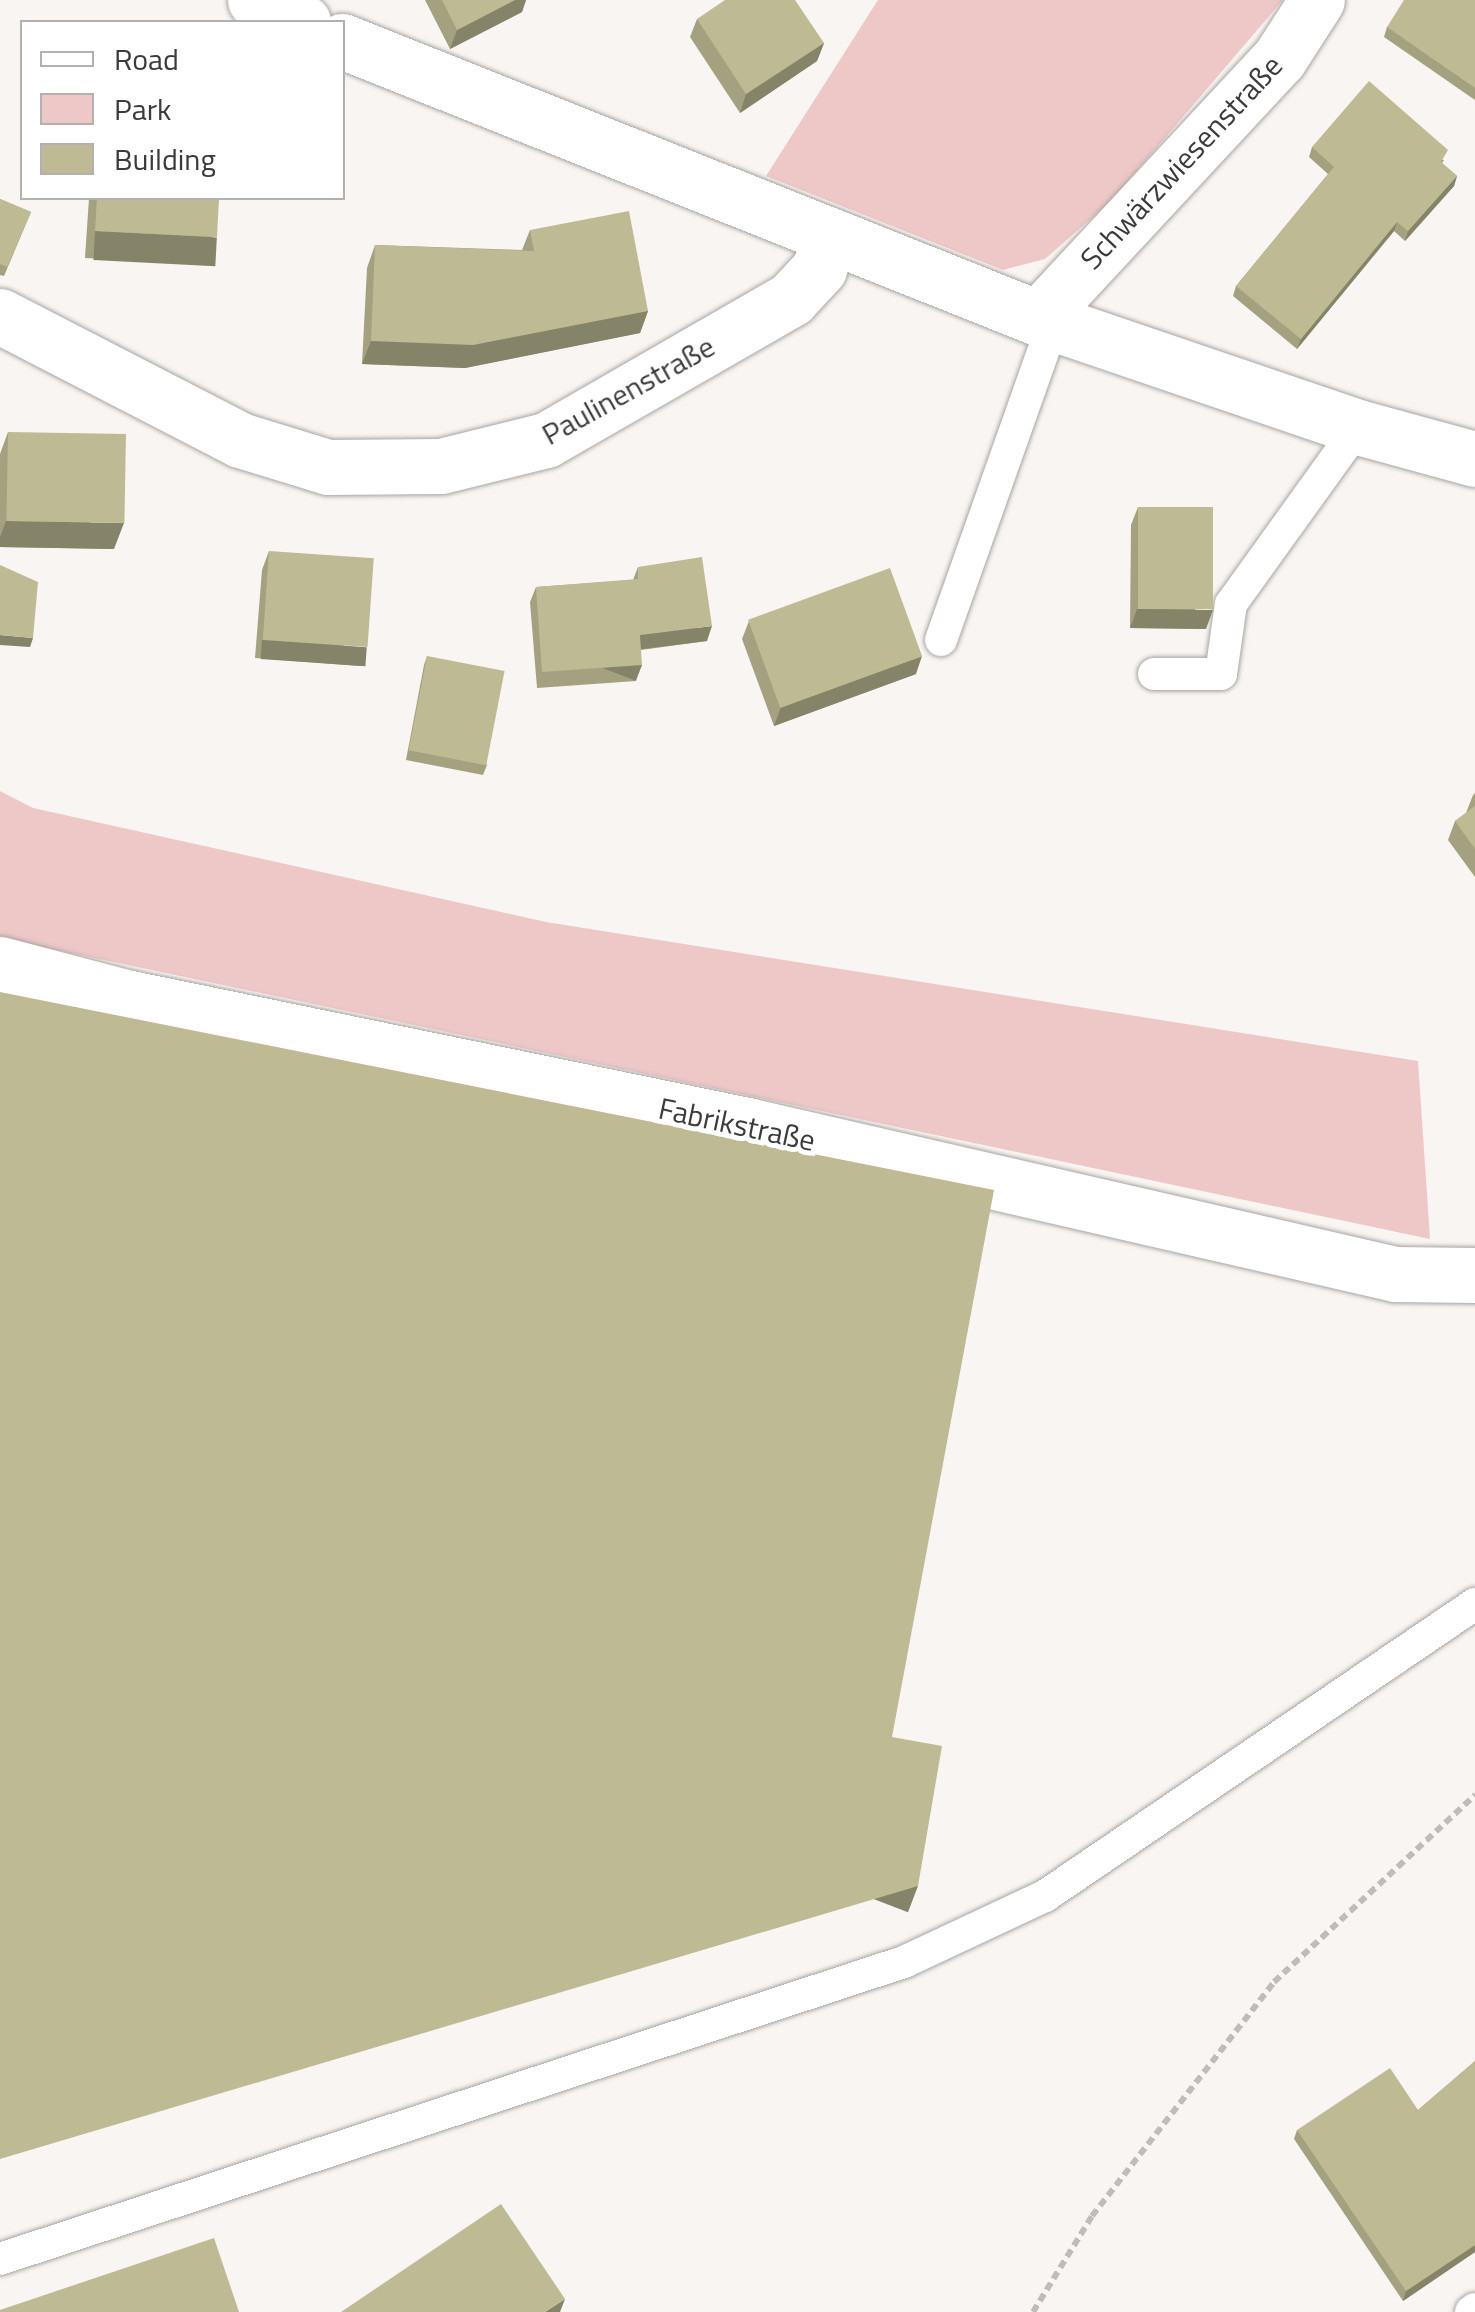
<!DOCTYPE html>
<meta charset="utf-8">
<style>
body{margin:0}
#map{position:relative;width:1475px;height:2312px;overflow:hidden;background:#f8f5f2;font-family:"Titillium Web",sans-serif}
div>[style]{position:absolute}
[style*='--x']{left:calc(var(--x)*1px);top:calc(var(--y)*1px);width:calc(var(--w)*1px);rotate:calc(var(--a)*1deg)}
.green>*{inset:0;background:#eec7c7}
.path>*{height:6px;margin-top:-3px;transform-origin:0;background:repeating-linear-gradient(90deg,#bfbcba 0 8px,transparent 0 13px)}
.roads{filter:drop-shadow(0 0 2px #a8a5a2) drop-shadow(0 0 2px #a8a5a2)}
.lane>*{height:32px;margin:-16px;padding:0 16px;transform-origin:16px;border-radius:16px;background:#fff}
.street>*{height:55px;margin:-27.5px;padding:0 27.5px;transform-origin:27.5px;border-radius:27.5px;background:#fff}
.wall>*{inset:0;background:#a3a17f}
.shaded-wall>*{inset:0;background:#858368;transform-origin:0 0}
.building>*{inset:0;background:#bebb94;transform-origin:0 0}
span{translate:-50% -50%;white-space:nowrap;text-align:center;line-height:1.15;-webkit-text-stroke:10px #fff;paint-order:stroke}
.street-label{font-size:30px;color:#3c3b3a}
.legend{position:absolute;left:20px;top:20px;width:325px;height:180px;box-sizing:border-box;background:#fff;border:2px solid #b1b1b0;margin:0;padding:12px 18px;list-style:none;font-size:30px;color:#3c3b3a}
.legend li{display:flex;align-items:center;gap:20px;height:50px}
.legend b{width:50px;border:2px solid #b1b1b0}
</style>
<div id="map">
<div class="green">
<i style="clip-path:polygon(878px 0,1283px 0,1111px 201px,1045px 259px,1003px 270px,766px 176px)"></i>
<i style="clip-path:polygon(0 791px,33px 808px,546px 922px,1418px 1061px,1430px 1239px,0 938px)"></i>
</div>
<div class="path">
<i style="--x:1033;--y:2312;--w:113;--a:-58.4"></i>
<i style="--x:1092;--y:2216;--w:296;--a:-52.1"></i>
<i style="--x:1274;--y:1982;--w:275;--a:-42.9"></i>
</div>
<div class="roads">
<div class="lane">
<i style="--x:941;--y:640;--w:336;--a:-70.5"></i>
<i style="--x:1154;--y:674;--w:67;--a:0"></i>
<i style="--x:1221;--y:674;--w:71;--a:-81.9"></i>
<i style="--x:1231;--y:604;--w:218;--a:-54.3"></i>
<i style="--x:0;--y:2259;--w:952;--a:-18.19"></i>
<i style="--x:904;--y:1962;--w:156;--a:-25.1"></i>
<i style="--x:1045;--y:1896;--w:520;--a:-34.18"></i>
<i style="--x:1471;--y:2312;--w:5;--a:-37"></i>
</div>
<div class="street">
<i style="--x:255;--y:0;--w:53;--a:24.6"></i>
<i style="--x:342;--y:41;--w:749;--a:21.7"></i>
<i style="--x:1038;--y:318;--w:338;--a:18.8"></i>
<i style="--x:1358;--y:427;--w:121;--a:15.3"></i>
<i style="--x:0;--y:316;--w:270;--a:27.3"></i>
<i style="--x:240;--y:440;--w:92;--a:17.1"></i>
<i style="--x:328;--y:467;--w:113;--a:-0.5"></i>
<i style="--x:441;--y:466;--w:108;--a:-13.9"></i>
<i style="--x:546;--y:440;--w:283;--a:-29.9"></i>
<i style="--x:791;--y:299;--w:41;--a:-47"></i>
<i style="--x:819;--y:269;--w:32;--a:-72"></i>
<i style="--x:1038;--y:318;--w:354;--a:-47.1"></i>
<i style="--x:1279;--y:59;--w:70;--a:-57.2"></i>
<i style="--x:0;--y:964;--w:134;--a:14.7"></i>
<i style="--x:130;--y:998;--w:630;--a:11.63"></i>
<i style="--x:747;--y:1125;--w:665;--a:12.95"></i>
<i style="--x:1395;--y:1274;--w:80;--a:0.7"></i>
</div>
</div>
<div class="wall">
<i style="clip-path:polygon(425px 0,526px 0,522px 12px,450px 49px)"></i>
<i style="clip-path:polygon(1475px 0,1475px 100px,1384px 37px,1387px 27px)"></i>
<i style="clip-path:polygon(697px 19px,824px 43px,817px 61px,740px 113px,690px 37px)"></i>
<i style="clip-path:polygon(1312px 147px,1444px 160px,1442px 163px,1457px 176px,1454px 186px,1405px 241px,1394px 231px,1297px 349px,1233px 296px,1236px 286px,1328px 174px,1309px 157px)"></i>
<i style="clip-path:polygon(89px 198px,219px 198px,208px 264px,85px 258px)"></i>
<i style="clip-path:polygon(0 199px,31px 212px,4px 276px,0 275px)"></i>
<i style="clip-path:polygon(530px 230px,648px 311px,640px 333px,465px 368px,362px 364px,367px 268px,375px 245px,522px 250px)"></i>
<i style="clip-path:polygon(8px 432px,114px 549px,0 547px,0 454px)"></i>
<i style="clip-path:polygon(1138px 507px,1206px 629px,1130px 628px,1131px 525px)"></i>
<i style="clip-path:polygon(269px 551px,360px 666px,255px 658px,262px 570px)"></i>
<i style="clip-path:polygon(638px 567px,707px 641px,641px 650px,636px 681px,537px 688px,530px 602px,536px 587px,633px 580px)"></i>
<i style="clip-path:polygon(749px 621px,916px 674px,774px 726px,742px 639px)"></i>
<i style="clip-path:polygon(427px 656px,487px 765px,483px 775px,406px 760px,424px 665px)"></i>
<i style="clip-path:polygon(1475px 793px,1475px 877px,1448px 840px,1455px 821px,1466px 813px,1473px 795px)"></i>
<i style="clip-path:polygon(1475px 2061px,1475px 2252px,1403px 2301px,1294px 2139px,1297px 2130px,1418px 2110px)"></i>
</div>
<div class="shaded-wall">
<i style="clip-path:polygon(515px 0,526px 0,522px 12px,450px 49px,457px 30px)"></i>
<i style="clip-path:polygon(824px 43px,817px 61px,740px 113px,746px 94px)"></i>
<i style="clip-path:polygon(1457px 176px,1454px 186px,1405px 241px,1408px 231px)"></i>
<i style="clip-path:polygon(1397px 222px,1394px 231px,1297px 349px,1301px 339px)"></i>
<i style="left:95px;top:231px;width:122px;height:29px;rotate:3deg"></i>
<i style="clip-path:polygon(648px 311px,640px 333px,465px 368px,362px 364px,371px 341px)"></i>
<i style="clip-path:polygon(6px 521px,124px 523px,114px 549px,0 547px,0 537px)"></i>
<i style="clip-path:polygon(1137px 609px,1213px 610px,1206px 629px,1130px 628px)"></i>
<i style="clip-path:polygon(712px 626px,707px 641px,634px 650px,640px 635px)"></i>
<i style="clip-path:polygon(0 635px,33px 638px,30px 647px,0 645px)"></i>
<i style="left:262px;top:640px;width:105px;height:19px;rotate:4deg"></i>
<i style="clip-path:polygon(922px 656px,916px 674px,774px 726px,781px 707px)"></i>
<i style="left:642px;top:665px;width:17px;height:100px;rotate:111deg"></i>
<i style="left:918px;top:1886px;width:28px;height:958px;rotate:111deg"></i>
<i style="clip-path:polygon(1475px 2245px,1475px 2252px,1403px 2301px,1406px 2291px)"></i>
<i style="clip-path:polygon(565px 2299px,560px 2312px,545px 2312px)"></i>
</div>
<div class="building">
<i style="clip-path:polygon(442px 0,515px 0,457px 30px)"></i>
<i style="clip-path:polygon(725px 0,795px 0,824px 43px,746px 94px,697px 19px)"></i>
<i style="clip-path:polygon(1404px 0,1475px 0,1475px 88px,1387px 27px)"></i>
<i style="clip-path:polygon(1369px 81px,1448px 150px,1441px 162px,1457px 176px,1408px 231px,1397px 222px,1301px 339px,1236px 286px,1334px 167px,1312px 147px)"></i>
<i style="clip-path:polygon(97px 198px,219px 198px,217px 237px,95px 231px)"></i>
<i style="clip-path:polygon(0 199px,31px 212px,7px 267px,0 264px)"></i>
<i style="clip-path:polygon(629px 211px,648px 311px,473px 345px,371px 341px,375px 245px,534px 251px,530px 230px)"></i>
<i style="left:8px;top:432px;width:118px;height:89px;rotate:1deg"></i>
<i style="left:1138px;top:507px;width:75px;height:102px"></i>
<i style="left:269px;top:551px;width:105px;height:89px;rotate:4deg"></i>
<i style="clip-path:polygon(702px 557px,712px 626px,640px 635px,642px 665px,542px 672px,536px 587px,638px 579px,638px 567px)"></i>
<i style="clip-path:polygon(0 565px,38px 582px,33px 638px,0 635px)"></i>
<i style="left:890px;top:568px;width:94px;height:151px;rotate:70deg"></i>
<i style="left:427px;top:656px;width:79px;height:96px;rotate:11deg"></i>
<i style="clip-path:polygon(1475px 806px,1475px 849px,1455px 821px)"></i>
<i style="clip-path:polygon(0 992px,994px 1190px,892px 1737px,942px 1746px,918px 1886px,0 2159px)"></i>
<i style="clip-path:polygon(1475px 2061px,1475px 2245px,1406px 2291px,1297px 2130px,1390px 2068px,1418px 2110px)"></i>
<i style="clip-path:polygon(501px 2204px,565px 2299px,545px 2312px,341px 2312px)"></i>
<i style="clip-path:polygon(214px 2238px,239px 2312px,0 2312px,0 2310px)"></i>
</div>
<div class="street-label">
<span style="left:1181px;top:162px;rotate:-47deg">Schwärzwiesenstraße</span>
<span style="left:628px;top:390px;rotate:-29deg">Paulinenstraße</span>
<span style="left:737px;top:1124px;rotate:12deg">Fabrikstraße</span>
</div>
<ul class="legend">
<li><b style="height:12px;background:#fff"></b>Road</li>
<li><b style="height:28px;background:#eec7c7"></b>Park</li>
<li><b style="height:28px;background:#bebb94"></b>Building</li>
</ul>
</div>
